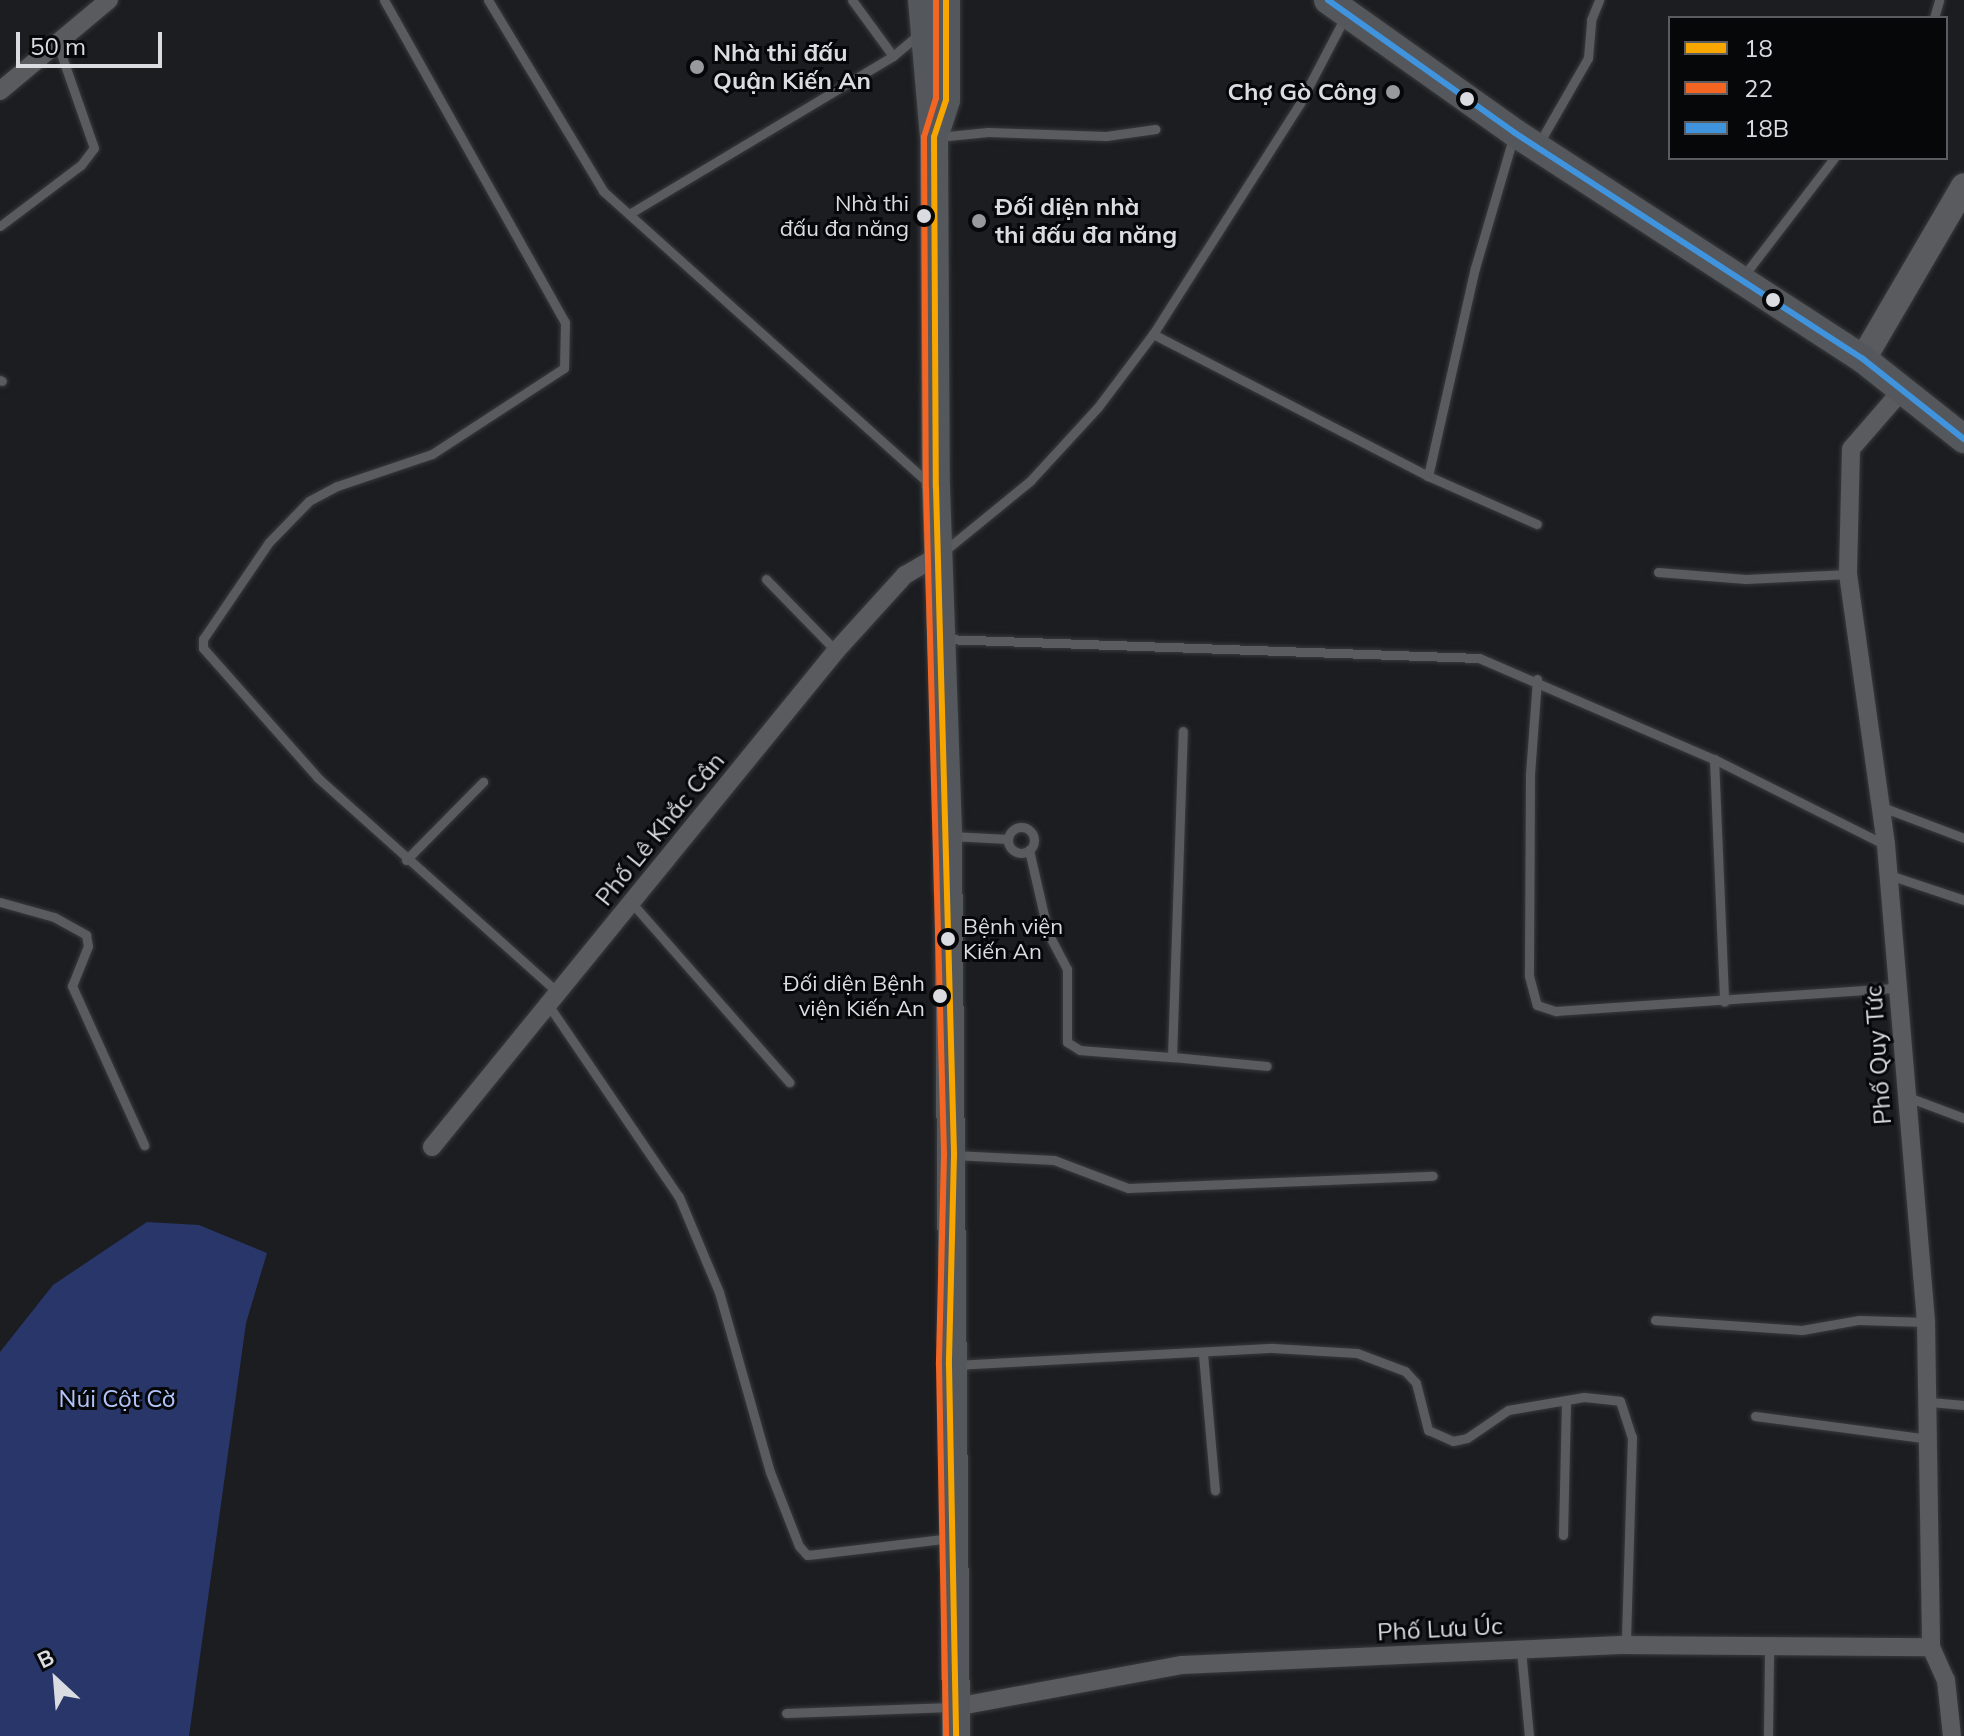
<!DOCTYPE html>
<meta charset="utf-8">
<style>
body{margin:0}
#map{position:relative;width:1964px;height:1736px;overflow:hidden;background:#1c1d20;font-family:Mulish,sans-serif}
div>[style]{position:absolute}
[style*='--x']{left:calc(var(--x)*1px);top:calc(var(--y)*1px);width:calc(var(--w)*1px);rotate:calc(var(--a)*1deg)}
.forest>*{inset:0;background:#28366a}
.roads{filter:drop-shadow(0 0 2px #383a3d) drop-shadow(0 0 2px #383a3d)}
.lane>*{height:9px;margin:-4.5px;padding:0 4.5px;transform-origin:4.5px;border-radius:4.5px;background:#5a5b5e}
.lane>.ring{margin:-4.5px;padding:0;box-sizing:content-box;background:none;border:9px solid #5a5b5e;border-radius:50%}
.street>*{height:18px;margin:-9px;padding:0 9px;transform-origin:9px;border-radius:9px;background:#5a5b5e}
.secondary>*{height:26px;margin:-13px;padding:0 13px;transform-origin:13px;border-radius:13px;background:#5a5b5e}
.primary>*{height:28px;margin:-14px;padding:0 14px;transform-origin:14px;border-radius:14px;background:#54575c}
.bus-1>*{height:6px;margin:-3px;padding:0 3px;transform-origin:3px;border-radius:3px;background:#f7a600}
.bus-2>*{height:6px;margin:-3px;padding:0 3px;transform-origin:3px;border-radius:3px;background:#f26522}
.bus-3>*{height:6px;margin:-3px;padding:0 3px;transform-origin:3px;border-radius:3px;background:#4094de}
.dots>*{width:22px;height:22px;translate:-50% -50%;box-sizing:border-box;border:4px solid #060709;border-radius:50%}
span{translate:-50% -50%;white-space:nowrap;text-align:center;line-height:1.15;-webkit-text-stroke:6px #060709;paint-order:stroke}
.bus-label{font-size:22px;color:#dadce1}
.right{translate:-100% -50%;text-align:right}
.left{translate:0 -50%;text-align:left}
.poi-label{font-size:24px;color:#dadce1;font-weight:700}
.street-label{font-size:24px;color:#dadce1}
.park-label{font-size:24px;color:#b1c4fa}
.legend{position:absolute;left:1668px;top:16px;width:280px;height:144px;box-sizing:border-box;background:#060709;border:2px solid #5b5c5f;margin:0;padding:10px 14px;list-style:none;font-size:24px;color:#dadce1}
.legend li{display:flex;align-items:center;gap:16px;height:40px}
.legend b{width:40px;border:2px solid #5b5c5f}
.north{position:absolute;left:16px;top:1640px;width:80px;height:80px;-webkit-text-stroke:6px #060709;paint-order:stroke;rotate:334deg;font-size:22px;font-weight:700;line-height:32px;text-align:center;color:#dadce1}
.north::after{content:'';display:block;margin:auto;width:28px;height:36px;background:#dadce1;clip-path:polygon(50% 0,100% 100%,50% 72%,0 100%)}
.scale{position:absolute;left:16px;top:32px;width:146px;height:36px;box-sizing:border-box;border:4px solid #dadce1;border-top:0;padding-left:10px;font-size:24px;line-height:28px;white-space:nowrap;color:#dadce1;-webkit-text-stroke:6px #060709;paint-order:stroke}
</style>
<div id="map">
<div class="forest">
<i style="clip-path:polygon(147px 1222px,199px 1225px,267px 1253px,246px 1323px,189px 1736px,0 1736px,0 1352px,53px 1285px)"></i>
</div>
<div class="roads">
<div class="lane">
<i style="--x:384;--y:0;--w:369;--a:60.7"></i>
<i style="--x:565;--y:322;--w:46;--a:91.2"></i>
<i style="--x:564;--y:368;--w:158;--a:146.9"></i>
<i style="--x:432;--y:454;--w:100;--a:161.4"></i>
<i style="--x:337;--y:486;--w:32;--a:152"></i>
<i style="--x:309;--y:501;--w:57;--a:134.3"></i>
<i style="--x:269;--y:542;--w:117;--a:124.2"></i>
<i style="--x:203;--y:639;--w:9;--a:90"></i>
<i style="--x:203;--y:648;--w:174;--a:48.5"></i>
<i style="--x:318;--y:778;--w:319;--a:41.8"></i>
<i style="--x:488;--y:0;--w:223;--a:58.9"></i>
<i style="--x:603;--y:191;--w:439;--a:41.9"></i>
<i style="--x:852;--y:0;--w:69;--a:53.8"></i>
<i style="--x:1934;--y:18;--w:19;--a:-74"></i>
<i style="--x:938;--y:137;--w:50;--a:-5.7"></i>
<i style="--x:988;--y:132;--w:118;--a:1.9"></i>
<i style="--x:1106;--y:136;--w:50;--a:-8"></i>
<i style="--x:1538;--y:145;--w:100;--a:-60.1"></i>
<i style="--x:1588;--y:58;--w:38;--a:-85"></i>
<i style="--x:1591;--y:20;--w:22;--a:-68"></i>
<i style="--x:629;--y:214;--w:308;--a:-30.9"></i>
<i style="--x:893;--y:56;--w:33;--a:-40"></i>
<i style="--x:0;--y:226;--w:101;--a:-37"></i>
<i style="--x:81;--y:165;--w:21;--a:-53"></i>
<i style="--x:94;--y:148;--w:109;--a:-109.3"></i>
<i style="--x:1742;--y:278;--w:151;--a:-52.5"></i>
<i style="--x:1153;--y:334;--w:309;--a:27.3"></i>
<i style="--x:1428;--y:476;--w:119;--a:23.8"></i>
<i style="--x:0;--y:380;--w:2;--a:27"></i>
<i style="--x:1428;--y:476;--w:213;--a:-77.3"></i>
<i style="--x:1475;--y:268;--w:139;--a:-73.7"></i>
<i style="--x:942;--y:553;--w:114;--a:-39.3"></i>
<i style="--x:1030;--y:481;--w:100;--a:-47.4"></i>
<i style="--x:1098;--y:407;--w:91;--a:-53"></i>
<i style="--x:1153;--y:334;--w:274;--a:-57.5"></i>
<i style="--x:1300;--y:103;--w:97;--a:-62.4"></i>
<i style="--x:1658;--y:572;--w:88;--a:4.5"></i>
<i style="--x:1746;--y:579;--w:102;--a:-2.8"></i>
<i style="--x:766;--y:579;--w:100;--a:45.8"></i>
<i style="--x:943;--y:639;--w:536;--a:2.03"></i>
<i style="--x:1479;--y:658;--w:256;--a:23.3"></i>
<i style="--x:1714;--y:759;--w:192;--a:26.6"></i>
<i style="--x:1537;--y:679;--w:96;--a:94.2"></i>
<i style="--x:1530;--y:775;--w:201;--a:90.3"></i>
<i style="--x:1529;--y:976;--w:30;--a:75"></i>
<i style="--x:1537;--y:1005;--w:20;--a:18"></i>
<i style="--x:1556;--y:1011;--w:342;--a:-3.9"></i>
<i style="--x:1714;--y:759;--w:243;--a:87.6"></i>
<i style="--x:1882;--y:807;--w:88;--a:20.7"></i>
<i class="ring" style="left:1008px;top:827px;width:17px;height:17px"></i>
<i style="--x:951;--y:836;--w:57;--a:3"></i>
<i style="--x:1029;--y:850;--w:85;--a:77.1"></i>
<i style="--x:1048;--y:933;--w:41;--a:62.2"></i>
<i style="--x:1067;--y:969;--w:73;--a:90"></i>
<i style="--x:1067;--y:1042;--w:15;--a:32"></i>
<i style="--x:1080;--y:1050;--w:92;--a:4.4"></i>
<i style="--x:1172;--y:1057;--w:326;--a:-88.1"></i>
<i style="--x:406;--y:860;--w:110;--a:-45.4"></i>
<i style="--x:1889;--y:875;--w:79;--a:18.4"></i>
<i style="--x:0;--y:902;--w:56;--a:15.5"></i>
<i style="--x:54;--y:917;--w:37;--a:29"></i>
<i style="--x:86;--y:935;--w:11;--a:80"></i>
<i style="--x:88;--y:946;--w:43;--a:111.8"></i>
<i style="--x:72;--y:986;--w:175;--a:65.6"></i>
<i style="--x:631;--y:902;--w:240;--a:48.7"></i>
<i style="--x:547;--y:1003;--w:235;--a:55.8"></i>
<i style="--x:679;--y:1197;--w:103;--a:67.2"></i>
<i style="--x:719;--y:1292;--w:187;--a:74.2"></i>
<i style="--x:770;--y:1472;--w:79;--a:68.6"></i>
<i style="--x:799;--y:1546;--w:12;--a:48"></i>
<i style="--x:807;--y:1555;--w:10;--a:-6"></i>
<i style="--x:817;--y:1554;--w:135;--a:-6.8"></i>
<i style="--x:1172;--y:1057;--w:95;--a:5.4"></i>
<i style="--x:1908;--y:1097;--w:60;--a:20.6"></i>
<i style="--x:954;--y:1155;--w:100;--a:2.9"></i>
<i style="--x:1054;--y:1160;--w:79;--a:20.7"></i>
<i style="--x:1128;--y:1188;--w:305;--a:-2.3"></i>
<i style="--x:1655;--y:1320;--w:147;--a:3.9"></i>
<i style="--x:1802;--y:1330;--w:58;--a:-10"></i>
<i style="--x:1859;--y:1320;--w:67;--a:1.7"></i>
<i style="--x:1203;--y:1354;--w:137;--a:85"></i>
<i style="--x:955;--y:1365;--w:318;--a:-3.1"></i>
<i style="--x:1273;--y:1348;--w:84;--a:3.4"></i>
<i style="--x:1357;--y:1353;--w:51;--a:20.6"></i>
<i style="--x:1405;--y:1371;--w:16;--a:47"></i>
<i style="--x:1416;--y:1383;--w:49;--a:75.7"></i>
<i style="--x:1428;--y:1430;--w:27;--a:24"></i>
<i style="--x:1453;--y:1441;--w:14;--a:-12"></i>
<i style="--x:1467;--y:1438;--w:50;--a:-34.3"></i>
<i style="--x:1508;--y:1410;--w:77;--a:-9.7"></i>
<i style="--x:1584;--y:1397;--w:36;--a:6"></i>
<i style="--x:1620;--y:1401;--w:38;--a:72"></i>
<i style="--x:1632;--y:1437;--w:208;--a:91.7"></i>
<i style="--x:1930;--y:1402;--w:34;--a:5"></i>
<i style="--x:1755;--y:1416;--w:177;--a:7.5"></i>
<i style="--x:1563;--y:1535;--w:135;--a:-88.7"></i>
<i style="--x:1521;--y:1650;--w:86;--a:84.7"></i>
<i style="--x:786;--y:1713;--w:165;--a:-2.1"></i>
<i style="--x:1768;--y:1736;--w:88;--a:-89.3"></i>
</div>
<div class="street">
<i style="--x:0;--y:91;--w:142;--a:-39.9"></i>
<i style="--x:1903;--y:389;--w:79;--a:130.9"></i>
<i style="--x:1851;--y:449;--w:125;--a:91.4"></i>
<i style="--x:1848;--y:574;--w:274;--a:82"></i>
<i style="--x:1886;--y:845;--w:479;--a:85.2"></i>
<i style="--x:1926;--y:1322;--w:325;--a:89.1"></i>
<i style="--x:1931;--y:1647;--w:36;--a:66"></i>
<i style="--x:1946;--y:1680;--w:56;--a:83.9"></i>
<i style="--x:432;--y:1147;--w:640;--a:-50.84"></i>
<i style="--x:836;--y:651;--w:103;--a:-47.8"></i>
<i style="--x:905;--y:575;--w:38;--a:-30"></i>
<i style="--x:955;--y:1707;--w:231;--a:-10.5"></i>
<i style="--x:1182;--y:1665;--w:444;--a:-2.6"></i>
<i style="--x:1626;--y:1645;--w:305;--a:0.4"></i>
</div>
<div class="secondary">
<i style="--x:1863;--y:359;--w:200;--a:-59.7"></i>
</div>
<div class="primary">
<i style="--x:922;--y:0;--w:138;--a:85"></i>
<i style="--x:934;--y:137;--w:351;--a:89.7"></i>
<i style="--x:936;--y:488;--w:348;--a:88"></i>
<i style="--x:948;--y:836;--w:900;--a:89.49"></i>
<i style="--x:1328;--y:0;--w:229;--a:35.4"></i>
<i style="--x:1515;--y:133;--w:415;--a:33"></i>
<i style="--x:1863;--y:359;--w:129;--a:38.4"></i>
<i style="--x:938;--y:125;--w:26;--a:-72"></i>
<i style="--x:946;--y:100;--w:100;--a:-90"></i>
</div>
</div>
<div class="bus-1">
<i style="--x:946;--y:0;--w:100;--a:90"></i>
<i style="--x:946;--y:100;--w:39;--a:108"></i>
<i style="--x:934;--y:137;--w:351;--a:89.7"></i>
<i style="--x:936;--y:488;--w:667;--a:88.45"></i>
<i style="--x:954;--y:1155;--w:210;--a:91.4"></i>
<i style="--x:949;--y:1365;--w:371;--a:88.9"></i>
</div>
<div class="bus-2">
<i style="--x:936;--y:0;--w:98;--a:90"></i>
<i style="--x:936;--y:98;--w:41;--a:107.1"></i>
<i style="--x:924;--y:137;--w:351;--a:89.7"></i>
<i style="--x:926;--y:488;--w:667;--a:88.45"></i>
<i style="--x:944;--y:1155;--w:210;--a:91.4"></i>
<i style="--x:939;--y:1365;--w:371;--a:88.9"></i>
</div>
<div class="bus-3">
<i style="--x:1328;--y:0;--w:229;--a:35.4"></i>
<i style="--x:1515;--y:133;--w:415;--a:33"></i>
<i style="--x:1863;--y:359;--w:129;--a:38.4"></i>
</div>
<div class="dots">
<i style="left:697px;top:67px;background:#98999d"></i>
<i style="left:1393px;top:92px;background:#98999d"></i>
<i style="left:1467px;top:99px;background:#dadce1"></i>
<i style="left:924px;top:216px;background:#dadce1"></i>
<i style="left:979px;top:221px;background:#98999d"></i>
<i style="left:1773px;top:300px;background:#dadce1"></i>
<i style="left:948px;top:939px;background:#dadce1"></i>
<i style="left:940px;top:996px;background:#dadce1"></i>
</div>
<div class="bus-label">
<span class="right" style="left:909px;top:216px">Nhà thi<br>đấu đa năng</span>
<span class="left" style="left:963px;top:939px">Bệnh viện<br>Kiến An</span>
<span class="right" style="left:925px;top:996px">Đối diện Bệnh<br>viện Kiến An</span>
</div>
<div class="poi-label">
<span class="left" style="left:713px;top:67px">Nhà thi đấu<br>Quận Kiến An</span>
<span class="right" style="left:1377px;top:92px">Chợ Gò Công</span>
<span class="left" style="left:995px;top:221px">Đối diện nhà<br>thi đấu đa năng</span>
</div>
<div class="street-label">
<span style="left:660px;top:829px;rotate:-51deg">Phố Lê Khắc Cần</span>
<span style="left:1878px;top:1055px;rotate:-94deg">Phố Quy Tức</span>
<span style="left:1440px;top:1629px;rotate:-3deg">Phố Lưu Úc</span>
</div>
<div class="park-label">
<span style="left:117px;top:1399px">Núi Cột Cờ</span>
</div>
<ul class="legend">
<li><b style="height:10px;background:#f7a600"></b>18</li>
<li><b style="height:10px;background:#f26522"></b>22</li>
<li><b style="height:10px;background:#4094de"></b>18B</li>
</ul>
<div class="north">B</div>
<div class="scale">50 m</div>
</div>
